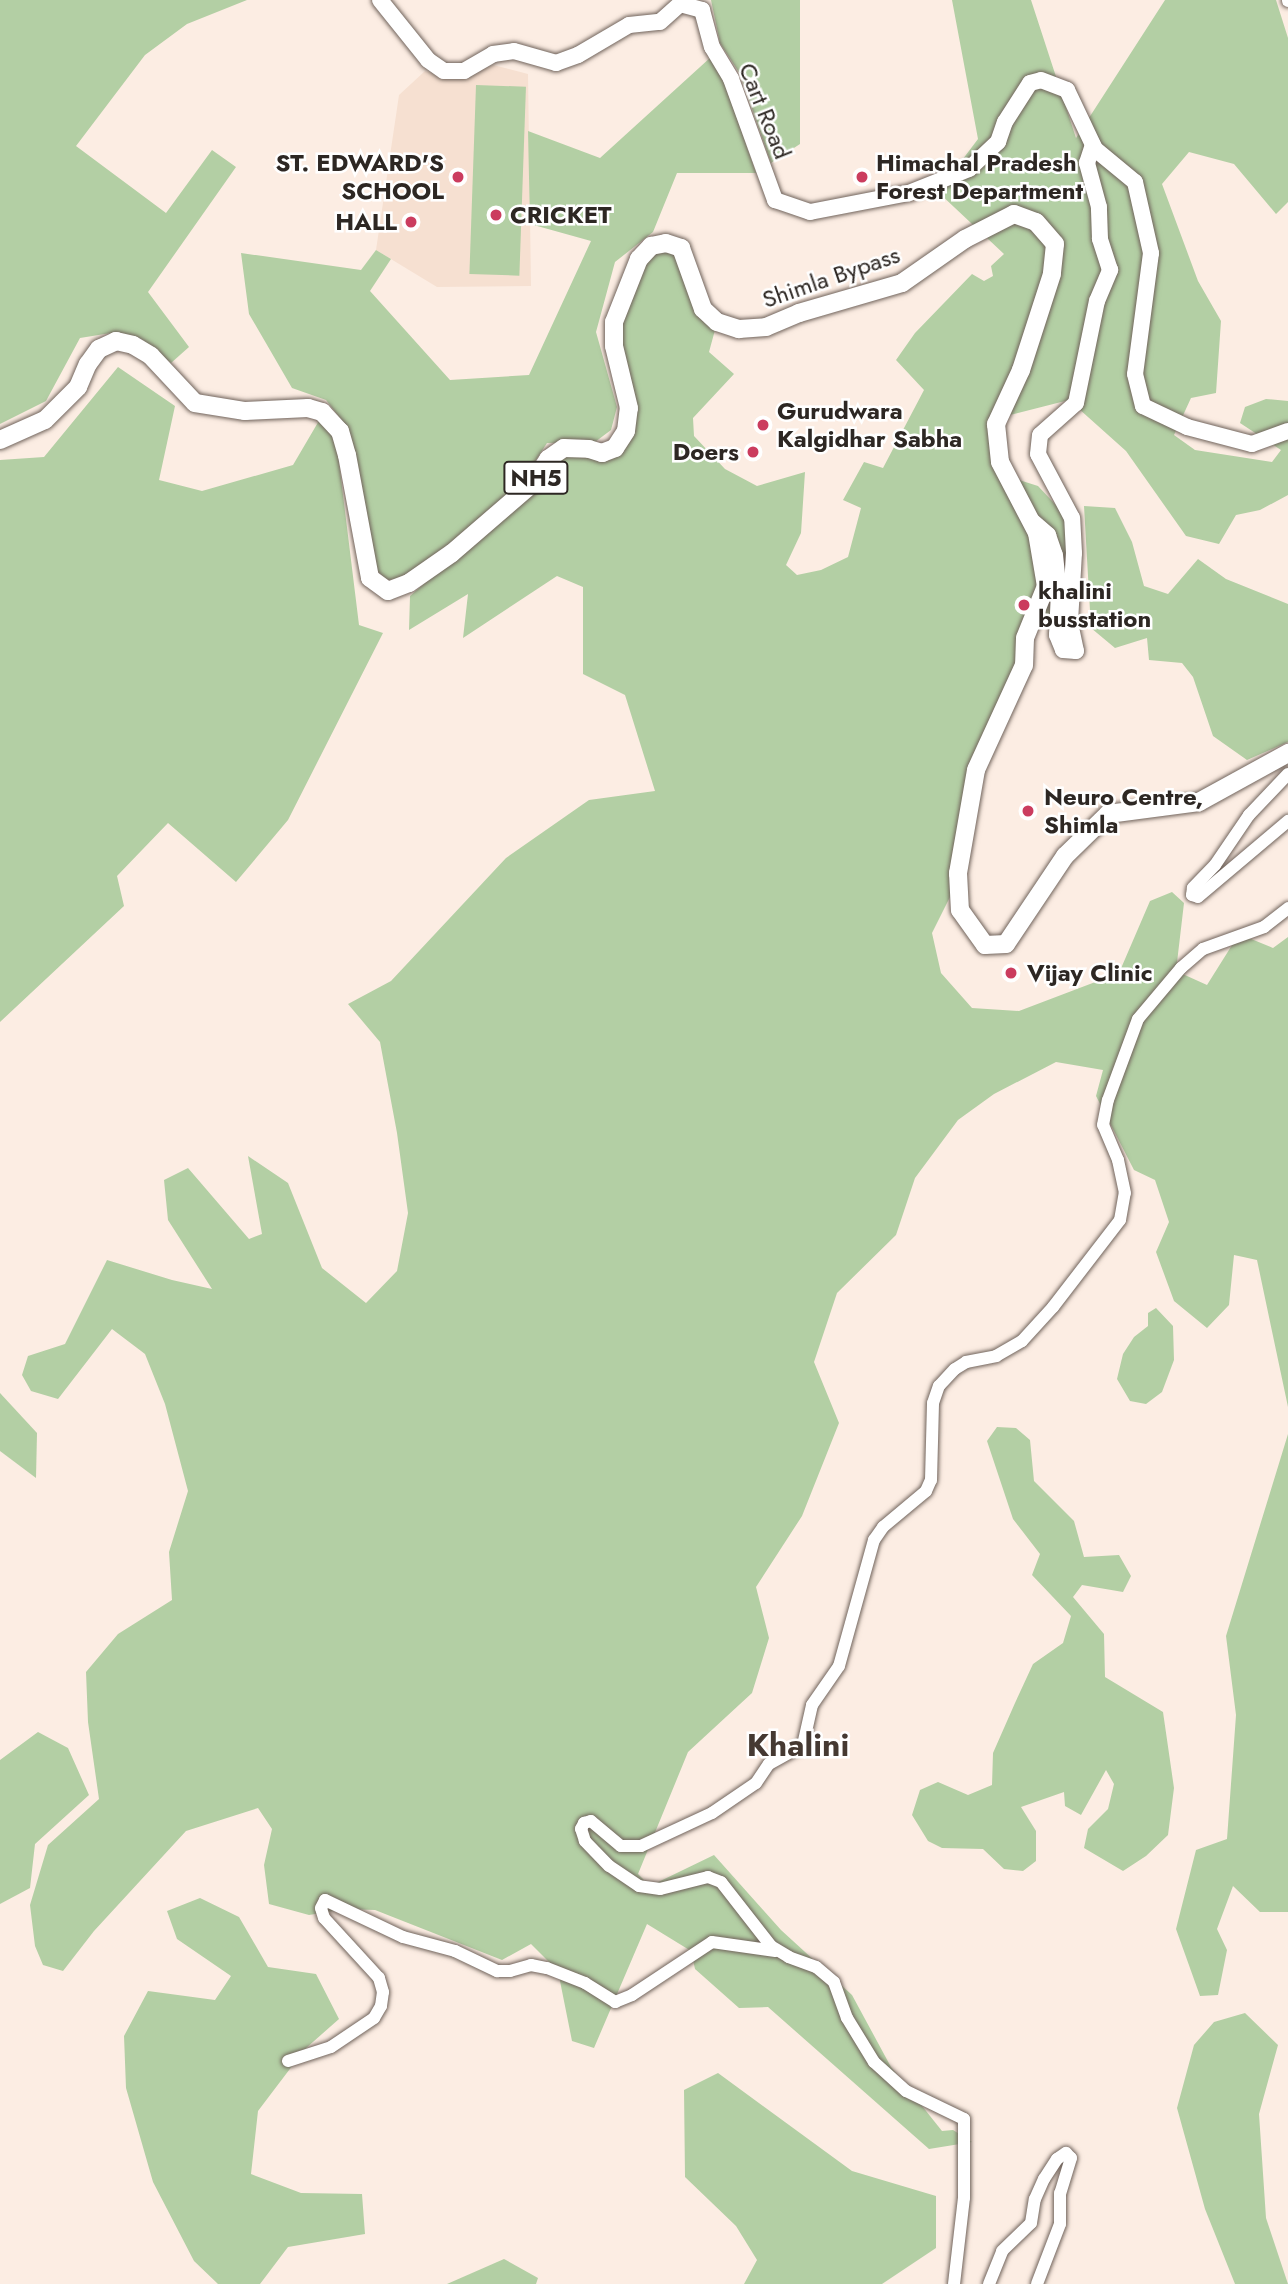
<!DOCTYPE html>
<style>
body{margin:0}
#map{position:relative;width:1288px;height:2284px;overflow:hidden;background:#fcede3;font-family:Jost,sans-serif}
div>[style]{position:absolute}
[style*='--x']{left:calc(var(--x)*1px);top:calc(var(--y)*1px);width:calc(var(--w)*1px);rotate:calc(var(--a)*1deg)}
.built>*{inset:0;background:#f6e0d1}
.green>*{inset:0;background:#b3cfa4;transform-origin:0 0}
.roads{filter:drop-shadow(0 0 2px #70635b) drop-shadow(0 0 2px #70635b)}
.minor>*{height:12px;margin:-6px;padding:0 6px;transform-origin:6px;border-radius:6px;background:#fff}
.major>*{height:16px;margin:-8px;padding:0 8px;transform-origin:8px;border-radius:8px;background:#fff}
.highway>*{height:18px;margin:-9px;padding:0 9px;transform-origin:9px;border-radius:9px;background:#fff}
.dots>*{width:19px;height:19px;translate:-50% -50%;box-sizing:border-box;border:4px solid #fff;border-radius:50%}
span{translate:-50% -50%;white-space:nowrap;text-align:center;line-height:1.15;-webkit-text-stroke:5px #fff;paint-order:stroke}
.shield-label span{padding:2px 5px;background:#fff;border:2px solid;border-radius:5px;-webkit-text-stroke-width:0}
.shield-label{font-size:23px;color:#2d2723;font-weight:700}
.street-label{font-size:24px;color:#2d2723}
.poi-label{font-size:24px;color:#2d2723;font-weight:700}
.right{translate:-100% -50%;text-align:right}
.left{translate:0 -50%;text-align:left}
.district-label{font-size:32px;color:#453932;font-weight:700}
</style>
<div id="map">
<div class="built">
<i style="clip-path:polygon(493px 65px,528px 74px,531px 286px,437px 287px,376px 250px,399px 95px,425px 71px,453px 79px)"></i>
</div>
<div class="green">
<i style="clip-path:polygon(0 0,247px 0,187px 24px,145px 55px,76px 146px,166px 213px,212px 150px,236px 167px,148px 292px,189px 347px,171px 363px,143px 340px,117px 332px,80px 338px,46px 401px,0 424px)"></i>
<i style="clip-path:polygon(711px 0,800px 0,800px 144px,771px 163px,740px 74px,720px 43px)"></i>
<i style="clip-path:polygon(952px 0,1031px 0,1076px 138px,1165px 0,1276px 0,1288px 38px,1288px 202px,1276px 214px,1234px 164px,1189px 152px,1162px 184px,1198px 281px,1221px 321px,1216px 393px,1191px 398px,1174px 435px,1195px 450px,1272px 462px,1281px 450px,1240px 423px,1245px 407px,1266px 399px,1288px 401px,1288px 495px,1260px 510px,1236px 515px,1219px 544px,1186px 536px,1126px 451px,1069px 400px,990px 420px,1000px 474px,1038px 486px,1068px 518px,1063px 616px,1023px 638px,1023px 664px,974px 769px,952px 893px,932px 933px,941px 973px,972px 1008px,1019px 1011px,1119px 973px,1150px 901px,1172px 892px,1184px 903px,1176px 971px,1207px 985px,1239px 934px,1273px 948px,1288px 937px,1288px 1407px,1257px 1260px,1234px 1255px,1229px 1305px,1207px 1328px,1174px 1301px,1156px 1252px,1169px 1222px,1155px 1180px,1134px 1170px,1096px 1096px,1103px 1070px,1056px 1062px,994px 1094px,958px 1120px,915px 1178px,896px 1235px,837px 1293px,814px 1362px,839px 1423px,802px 1516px,756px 1587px,769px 1638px,752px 1693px,688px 1752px,638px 1874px,650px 1886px,714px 1855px,781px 1930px,852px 1995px,891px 2067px,942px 2131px,953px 2130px,972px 2142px,929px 2149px,768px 2007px,739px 2008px,695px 1969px,691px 1951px,647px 1924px,594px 2048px,572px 2041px,558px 1971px,531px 1944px,502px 1960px,375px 1910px,346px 1909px,309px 1915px,269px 1904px,264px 1865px,272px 1829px,258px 1808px,186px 1831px,94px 1931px,63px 1971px,43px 1965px,35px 1946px,30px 1905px,48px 1845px,99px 1799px,88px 1722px,86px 1672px,118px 1634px,172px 1600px,169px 1552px,188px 1491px,165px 1404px,145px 1354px,112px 1329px,58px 1399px,31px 1391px,22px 1375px,28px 1356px,65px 1344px,107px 1260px,172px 1280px,212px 1289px,168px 1220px,164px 1180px,188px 1168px,249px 1239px,262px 1234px,248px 1156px,288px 1183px,322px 1268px,366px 1303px,397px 1271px,408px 1213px,397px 1133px,380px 1042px,348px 1004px,391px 981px,506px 858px,589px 800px,655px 791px,625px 695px,583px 674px,583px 587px,557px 576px,463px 638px,468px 594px,409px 630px,410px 596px,535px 487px,566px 451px,588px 452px,629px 432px,618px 345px,631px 285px,655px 249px,680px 252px,715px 330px,709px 352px,734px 374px,693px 418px,694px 436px,725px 469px,757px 486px,805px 472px,801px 533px,786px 565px,797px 575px,821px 570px,848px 557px,861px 508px,843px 500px,864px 462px,883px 468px,924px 390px,896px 360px,915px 333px,972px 274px,984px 281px,993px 276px,991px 266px,1004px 254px,938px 192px,978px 139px)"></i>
<i style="clip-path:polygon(711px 57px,725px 84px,756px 173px,677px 173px,653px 232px,615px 262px,596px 332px,617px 407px,611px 430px,595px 442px,547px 443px,519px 486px,458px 539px,401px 579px,386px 580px,375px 568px,347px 427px,326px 400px,292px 388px,249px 314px,241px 253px,361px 270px,376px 250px,391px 259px,370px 291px,450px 380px,529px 375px,591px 241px,530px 224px,528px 131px,600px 158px)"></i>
<i style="left:476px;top:85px;width:50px;height:189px;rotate:2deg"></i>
<i style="clip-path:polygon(118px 367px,175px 406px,159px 480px,202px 491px,293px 465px,320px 419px,336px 438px,359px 625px,383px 633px,288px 820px,236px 882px,168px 823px,117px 876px,124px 906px,0 1022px,0 460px,44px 457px)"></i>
<i style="clip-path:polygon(1084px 506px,1115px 508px,1132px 542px,1144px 586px,1168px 594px,1198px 559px,1226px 579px,1288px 604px,1288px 742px,1247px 760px,1213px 736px,1193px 677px,1182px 663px,1149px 660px,1147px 638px,1115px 648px,1091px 628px)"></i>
<i style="clip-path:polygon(1156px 1308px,1173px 1326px,1174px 1360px,1162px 1392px,1146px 1404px,1130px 1401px,1117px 1379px,1123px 1354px,1134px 1337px,1148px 1326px,1148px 1313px)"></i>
<i style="clip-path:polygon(0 1393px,37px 1433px,36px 1478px,0 1451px)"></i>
<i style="clip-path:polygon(997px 1427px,1016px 1428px,1030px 1440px,1034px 1481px,1074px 1521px,1084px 1557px,1119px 1555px,1131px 1576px,1123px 1592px,1082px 1585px,1073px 1597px,1104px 1634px,1105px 1677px,1163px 1712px,1174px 1788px,1168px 1835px,1146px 1856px,1123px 1871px,1084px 1848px,1088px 1829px,1108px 1809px,1114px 1784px,1106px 1770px,1081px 1815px,1065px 1806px,1064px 1792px,1021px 1807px,1036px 1831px,1036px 1861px,1023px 1871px,1004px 1869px,983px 1849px,942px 1848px,928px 1841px,912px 1815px,920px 1790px,938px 1782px,968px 1795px,992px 1785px,993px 1753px,1015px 1703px,1033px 1664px,1063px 1643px,1071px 1616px,1032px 1575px,1040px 1554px,1013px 1519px,987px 1441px)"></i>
<i style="clip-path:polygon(1288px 1434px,1288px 1912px,1260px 1912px,1233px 1886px,1217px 1929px,1227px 1950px,1218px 1995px,1200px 1996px,1176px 1929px,1196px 1850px,1227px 1839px,1236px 1715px,1226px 1636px)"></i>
<i style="clip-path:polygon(38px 1732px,68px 1748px,89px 1795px,35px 1844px,30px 1888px,0 1904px,0 1760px)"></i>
<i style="clip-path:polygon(200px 1898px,239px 1917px,268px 1967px,316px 1974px,339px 2019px,305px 2049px,258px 2111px,251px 2174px,301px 2193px,362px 2194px,365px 2234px,288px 2247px,260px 2284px,218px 2284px,194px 2261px,153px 2182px,126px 2088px,124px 2036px,148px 1991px,215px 2000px,231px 1976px,177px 1939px,167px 1911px)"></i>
<i style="clip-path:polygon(1245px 2013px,1278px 2045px,1259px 2114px,1266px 2218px,1288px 2284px,1235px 2284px,1205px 2209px,1177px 2108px,1194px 2045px,1214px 2022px)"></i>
<i style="clip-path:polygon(718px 2073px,852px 2171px,936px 2196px,936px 2248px,882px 2284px,744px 2284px,757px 2260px,736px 2226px,685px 2177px,684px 2090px)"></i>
<i style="clip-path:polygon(504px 2259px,538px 2278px,536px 2284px,447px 2284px)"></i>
</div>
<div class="roads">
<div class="minor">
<i style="--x:1288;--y:0;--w:1;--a:90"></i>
<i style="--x:1288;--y:774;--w:57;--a:133.6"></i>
<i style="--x:1249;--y:815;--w:60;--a:124.2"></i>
<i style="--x:1215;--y:865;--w:32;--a:134"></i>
<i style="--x:1193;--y:888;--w:7;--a:98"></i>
<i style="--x:1192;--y:895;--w:6;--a:18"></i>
<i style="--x:1198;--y:897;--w:118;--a:-40.2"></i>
<i style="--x:288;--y:2061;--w:45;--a:-18"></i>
<i style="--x:331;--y:2047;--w:52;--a:-34"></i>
<i style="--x:374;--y:2018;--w:14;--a:-60"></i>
<i style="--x:381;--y:2006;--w:14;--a:-82"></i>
<i style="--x:383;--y:1992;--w:15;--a:-106"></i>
<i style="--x:379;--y:1978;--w:81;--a:-132.5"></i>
<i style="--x:324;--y:1918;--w:10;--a:-107"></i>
<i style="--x:321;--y:1908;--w:9;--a:-63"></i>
<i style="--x:325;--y:1900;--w:86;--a:25.4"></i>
<i style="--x:403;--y:1937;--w:54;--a:15.1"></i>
<i style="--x:455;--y:1951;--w:47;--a:25.5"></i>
<i style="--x:497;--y:1971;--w:13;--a:0"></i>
<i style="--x:510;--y:1971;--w:22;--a:-16"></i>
<i style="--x:531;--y:1965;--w:16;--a:11"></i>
<i style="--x:547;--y:1968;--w:41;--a:21.5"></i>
<i style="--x:585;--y:1983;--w:36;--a:32"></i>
<i style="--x:615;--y:2002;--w:18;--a:-22"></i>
<i style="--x:632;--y:1995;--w:96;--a:-33.5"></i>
<i style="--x:712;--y:1942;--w:64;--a:8.1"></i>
<i style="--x:954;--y:2284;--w:87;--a:-83.4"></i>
<i style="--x:964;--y:2198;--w:79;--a:-90"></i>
<i style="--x:964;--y:2119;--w:64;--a:-154.2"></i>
<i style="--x:906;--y:2091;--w:43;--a:-137.8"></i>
<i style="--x:874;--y:2062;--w:52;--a:-121.5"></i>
<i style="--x:847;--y:2018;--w:38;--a:-110"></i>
<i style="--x:834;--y:1982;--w:23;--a:-140"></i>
<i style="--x:816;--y:1967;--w:29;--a:-160"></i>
<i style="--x:789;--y:1957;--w:21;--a:-149"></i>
<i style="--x:771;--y:1946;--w:81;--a:-128"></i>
<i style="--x:721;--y:1882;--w:14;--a:-159"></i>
<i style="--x:708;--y:1877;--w:49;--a:166"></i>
<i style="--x:660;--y:1889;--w:21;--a:-172"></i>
<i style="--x:639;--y:1886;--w:36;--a:-146"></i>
<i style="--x:609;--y:1866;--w:35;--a:-134"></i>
<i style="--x:585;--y:1841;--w:13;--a:-108"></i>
<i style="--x:581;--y:1829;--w:7;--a:-63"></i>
<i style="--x:584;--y:1823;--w:7;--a:-16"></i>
<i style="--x:591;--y:1821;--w:39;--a:40"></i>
<i style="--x:621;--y:1846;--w:20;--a:0"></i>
<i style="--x:641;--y:1846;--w:78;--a:-24.9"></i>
<i style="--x:712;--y:1813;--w:53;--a:-34.3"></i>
<i style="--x:756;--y:1783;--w:23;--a:-56"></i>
<i style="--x:769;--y:1764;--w:39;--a:-29"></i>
<i style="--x:803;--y:1745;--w:41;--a:-77.3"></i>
<i style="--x:812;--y:1705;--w:47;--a:-55.3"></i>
<i style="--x:839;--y:1666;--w:131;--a:-74.5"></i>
<i style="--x:874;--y:1540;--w:16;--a:-55"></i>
<i style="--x:883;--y:1527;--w:56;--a:-39.9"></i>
<i style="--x:926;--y:1491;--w:12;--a:-66"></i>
<i style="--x:931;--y:1480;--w:77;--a:-88.5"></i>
<i style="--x:933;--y:1403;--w:18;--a:-71"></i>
<i style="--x:939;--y:1386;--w:23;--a:-47"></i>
<i style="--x:955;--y:1369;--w:13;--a:-32"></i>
<i style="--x:966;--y:1362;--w:31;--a:-11"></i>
<i style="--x:996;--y:1356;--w:30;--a:-30"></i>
<i style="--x:1022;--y:1341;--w:46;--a:-47.6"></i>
<i style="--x:1053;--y:1307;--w:110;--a:-52.4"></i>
<i style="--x:1120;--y:1220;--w:27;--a:-80"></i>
<i style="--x:1125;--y:1193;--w:34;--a:-102"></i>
<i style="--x:1118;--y:1160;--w:38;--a:-113"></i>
<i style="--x:1103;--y:1125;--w:25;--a:-79"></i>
<i style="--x:1108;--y:1100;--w:86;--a:-69.7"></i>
<i style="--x:1138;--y:1019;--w:67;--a:-49.9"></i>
<i style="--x:1181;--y:968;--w:29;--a:-41"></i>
<i style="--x:1203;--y:949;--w:65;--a:-19.8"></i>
<i style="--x:1264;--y:927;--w:31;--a:-38"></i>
<i style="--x:989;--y:2284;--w:35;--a:-68"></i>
<i style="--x:1002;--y:2251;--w:40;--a:-44"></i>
<i style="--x:1031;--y:2223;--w:24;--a:-81"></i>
<i style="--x:1035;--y:2199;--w:22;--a:-66"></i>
<i style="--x:1044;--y:2179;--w:24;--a:-57"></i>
<i style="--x:1057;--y:2159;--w:11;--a:-34"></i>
<i style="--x:1066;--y:2153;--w:7;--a:45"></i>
<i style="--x:1071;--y:2158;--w:37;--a:107"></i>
<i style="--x:1060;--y:2193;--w:31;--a:90"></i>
<i style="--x:1060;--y:2224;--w:64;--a:111"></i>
</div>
<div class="major">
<i style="--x:380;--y:0;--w:77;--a:51.3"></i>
<i style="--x:428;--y:60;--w:19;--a:35"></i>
<i style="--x:444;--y:71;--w:20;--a:0"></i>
<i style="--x:464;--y:71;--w:34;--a:-30"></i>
<i style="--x:493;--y:54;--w:21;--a:-8"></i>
<i style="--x:514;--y:51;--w:44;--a:15.9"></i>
<i style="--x:556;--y:63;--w:23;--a:-20"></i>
<i style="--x:578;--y:55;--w:59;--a:-30.5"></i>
<i style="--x:629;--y:25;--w:31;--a:-6"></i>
<i style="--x:660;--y:22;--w:27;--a:-42"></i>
<i style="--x:680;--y:4;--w:23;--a:15"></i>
<i style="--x:702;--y:10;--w:38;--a:75"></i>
<i style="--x:712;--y:47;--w:37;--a:59"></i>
<i style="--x:731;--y:79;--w:129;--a:70"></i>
<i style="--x:775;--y:200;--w:37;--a:19"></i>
<i style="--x:810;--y:212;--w:101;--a:-10.9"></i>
<i style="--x:909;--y:193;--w:65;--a:-21.8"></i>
<i style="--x:969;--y:169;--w:40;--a:-43"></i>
<i style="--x:998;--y:142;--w:21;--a:-71"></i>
<i style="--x:1005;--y:122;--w:46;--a:-57.3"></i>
<i style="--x:1030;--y:83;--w:11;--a:-15"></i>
<i style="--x:1041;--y:80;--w:28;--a:21"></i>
<i style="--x:1067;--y:90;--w:65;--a:64.6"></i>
<i style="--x:1095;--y:149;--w:52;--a:39.5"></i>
<i style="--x:1135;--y:182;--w:73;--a:77.3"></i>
<i style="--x:1151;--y:253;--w:122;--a:97.5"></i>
<i style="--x:1135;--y:374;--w:33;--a:76"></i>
<i style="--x:1143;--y:406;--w:49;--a:25.5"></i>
<i style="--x:1187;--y:427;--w:67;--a:14.7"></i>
<i style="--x:1252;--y:444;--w:38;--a:-20"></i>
<i style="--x:1031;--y:520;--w:23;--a:41"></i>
<i style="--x:1048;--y:535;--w:21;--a:71"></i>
<i style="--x:1055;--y:555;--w:36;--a:84"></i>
<i style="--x:1059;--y:591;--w:44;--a:92.6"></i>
<i style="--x:1057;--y:635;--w:16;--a:68"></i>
<i style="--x:1063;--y:650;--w:13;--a:4"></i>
<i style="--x:1076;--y:651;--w:30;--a:-102"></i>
<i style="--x:1070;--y:622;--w:69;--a:-86.7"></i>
<i style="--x:1074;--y:553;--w:35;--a:-93"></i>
<i style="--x:1072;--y:518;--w:72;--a:-118"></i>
<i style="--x:1038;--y:454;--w:19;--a:-84"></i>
<i style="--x:1040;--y:435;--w:48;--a:-41.6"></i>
<i style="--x:1076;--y:403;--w:104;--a:-78.4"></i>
<i style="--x:1097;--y:301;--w:34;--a:-67"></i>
<i style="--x:1110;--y:270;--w:33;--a:-108"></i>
<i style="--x:1100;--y:239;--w:32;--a:-92"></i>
<i style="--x:1099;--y:207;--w:46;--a:-105.3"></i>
<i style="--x:1087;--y:163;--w:19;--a:-72"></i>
</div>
<div class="highway">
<i style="--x:0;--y:440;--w:49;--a:-24"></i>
<i style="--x:45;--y:420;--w:47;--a:-45"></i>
<i style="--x:78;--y:387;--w:25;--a:-67"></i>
<i style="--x:88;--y:364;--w:19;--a:-54"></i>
<i style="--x:99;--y:349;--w:19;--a:-25"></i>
<i style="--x:116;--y:341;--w:17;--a:13"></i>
<i style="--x:133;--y:345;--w:21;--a:31"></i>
<i style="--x:151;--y:356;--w:64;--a:46.9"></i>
<i style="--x:195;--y:403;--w:51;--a:9.1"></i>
<i style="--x:245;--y:411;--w:63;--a:-2.7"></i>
<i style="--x:308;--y:408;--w:15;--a:16"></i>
<i style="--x:322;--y:412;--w:26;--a:47"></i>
<i style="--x:340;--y:431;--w:25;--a:74"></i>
<i style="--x:347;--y:455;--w:125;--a:79.4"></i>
<i style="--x:370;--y:578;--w:22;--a:36"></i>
<i style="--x:388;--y:591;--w:22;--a:-21"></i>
<i style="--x:409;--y:583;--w:52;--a:-34.9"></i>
<i style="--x:452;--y:553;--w:106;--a:-40.8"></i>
<i style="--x:532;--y:484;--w:30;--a:-57"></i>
<i style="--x:548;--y:459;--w:19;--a:-35"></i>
<i style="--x:564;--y:448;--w:25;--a:2"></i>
<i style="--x:589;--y:449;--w:14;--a:17"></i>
<i style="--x:602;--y:453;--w:14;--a:-21"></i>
<i style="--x:615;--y:448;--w:20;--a:-57"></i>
<i style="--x:626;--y:431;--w:23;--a:-83"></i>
<i style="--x:629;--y:408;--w:64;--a:-103.6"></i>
<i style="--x:614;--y:346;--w:24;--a:-90"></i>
<i style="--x:614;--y:322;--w:68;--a:-68.4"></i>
<i style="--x:639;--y:259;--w:18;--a:-47"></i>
<i style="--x:651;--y:246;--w:15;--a:-11"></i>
<i style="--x:666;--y:243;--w:16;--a:18"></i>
<i style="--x:681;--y:248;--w:65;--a:70.2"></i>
<i style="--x:703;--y:309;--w:19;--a:43"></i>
<i style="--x:717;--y:322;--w:23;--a:18"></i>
<i style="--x:739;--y:329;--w:27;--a:-4"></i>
<i style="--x:766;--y:327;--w:36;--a:-23"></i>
<i style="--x:799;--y:313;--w:107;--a:-16.2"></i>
<i style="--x:902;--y:283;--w:77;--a:-34.9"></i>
<i style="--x:965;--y:239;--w:55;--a:-27"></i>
<i style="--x:1014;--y:214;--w:23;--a:20"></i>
<i style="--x:1036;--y:222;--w:29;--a:49"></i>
<i style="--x:1055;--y:244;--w:30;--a:96"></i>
<i style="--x:1052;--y:274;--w:101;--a:107.9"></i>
<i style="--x:1021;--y:370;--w:60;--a:114.8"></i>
<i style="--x:996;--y:424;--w:38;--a:84"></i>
<i style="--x:1000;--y:462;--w:80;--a:62.5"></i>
<i style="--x:1037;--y:533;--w:54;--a:80.4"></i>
<i style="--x:1046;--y:586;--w:56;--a:112"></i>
<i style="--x:1025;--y:638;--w:27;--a:92"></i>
<i style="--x:1024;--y:665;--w:115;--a:114.6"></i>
<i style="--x:976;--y:770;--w:105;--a:99.9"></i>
<i style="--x:958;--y:873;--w:37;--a:87"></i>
<i style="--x:960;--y:910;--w:43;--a:54.5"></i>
<i style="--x:985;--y:945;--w:21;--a:-3"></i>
<i style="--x:1006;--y:944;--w:106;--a:-56.2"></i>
<i style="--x:1065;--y:856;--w:60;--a:-44.3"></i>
<i style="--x:1108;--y:814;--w:92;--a:-7.5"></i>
<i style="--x:1199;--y:802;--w:102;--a:-28.8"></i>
</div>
</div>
<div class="dots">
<i style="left:458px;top:177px;background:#cb3c5e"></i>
<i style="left:862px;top:177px;background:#cb3c5e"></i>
<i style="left:496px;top:215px;background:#cb3c5e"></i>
<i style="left:411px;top:222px;background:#cb3c5e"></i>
<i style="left:763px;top:425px;background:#cb3c5e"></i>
<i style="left:753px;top:452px;background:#cb3c5e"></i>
<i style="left:1024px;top:605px;background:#cb3c5e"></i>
<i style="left:1028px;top:811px;background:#cb3c5e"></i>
<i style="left:1011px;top:973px;background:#cb3c5e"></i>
</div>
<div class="shield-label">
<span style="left:536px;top:478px">NH5</span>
</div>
<div class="street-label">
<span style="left:765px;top:111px;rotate:68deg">Cart Road</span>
<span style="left:831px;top:277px;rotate:-19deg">Shimla Bypass</span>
</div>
<div class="poi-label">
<span class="right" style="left:444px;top:177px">ST. EDWARD'S<br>SCHOOL</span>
<span class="left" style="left:876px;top:177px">Himachal Pradesh<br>Forest Department</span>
<span class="left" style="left:510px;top:215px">CRICKET</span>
<span class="right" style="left:397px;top:222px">HALL</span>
<span class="left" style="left:777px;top:425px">Gurudwara<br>Kalgidhar Sabha</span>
<span class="right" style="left:739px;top:452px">Doers</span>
<span class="left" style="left:1038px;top:605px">khalini<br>busstation</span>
<span class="left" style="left:1044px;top:811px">Neuro Centre,<br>Shimla</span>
<span class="left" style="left:1027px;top:973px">Vijay Clinic</span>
</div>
<div class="district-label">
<span style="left:798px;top:1745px">Khalini</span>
</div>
</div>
